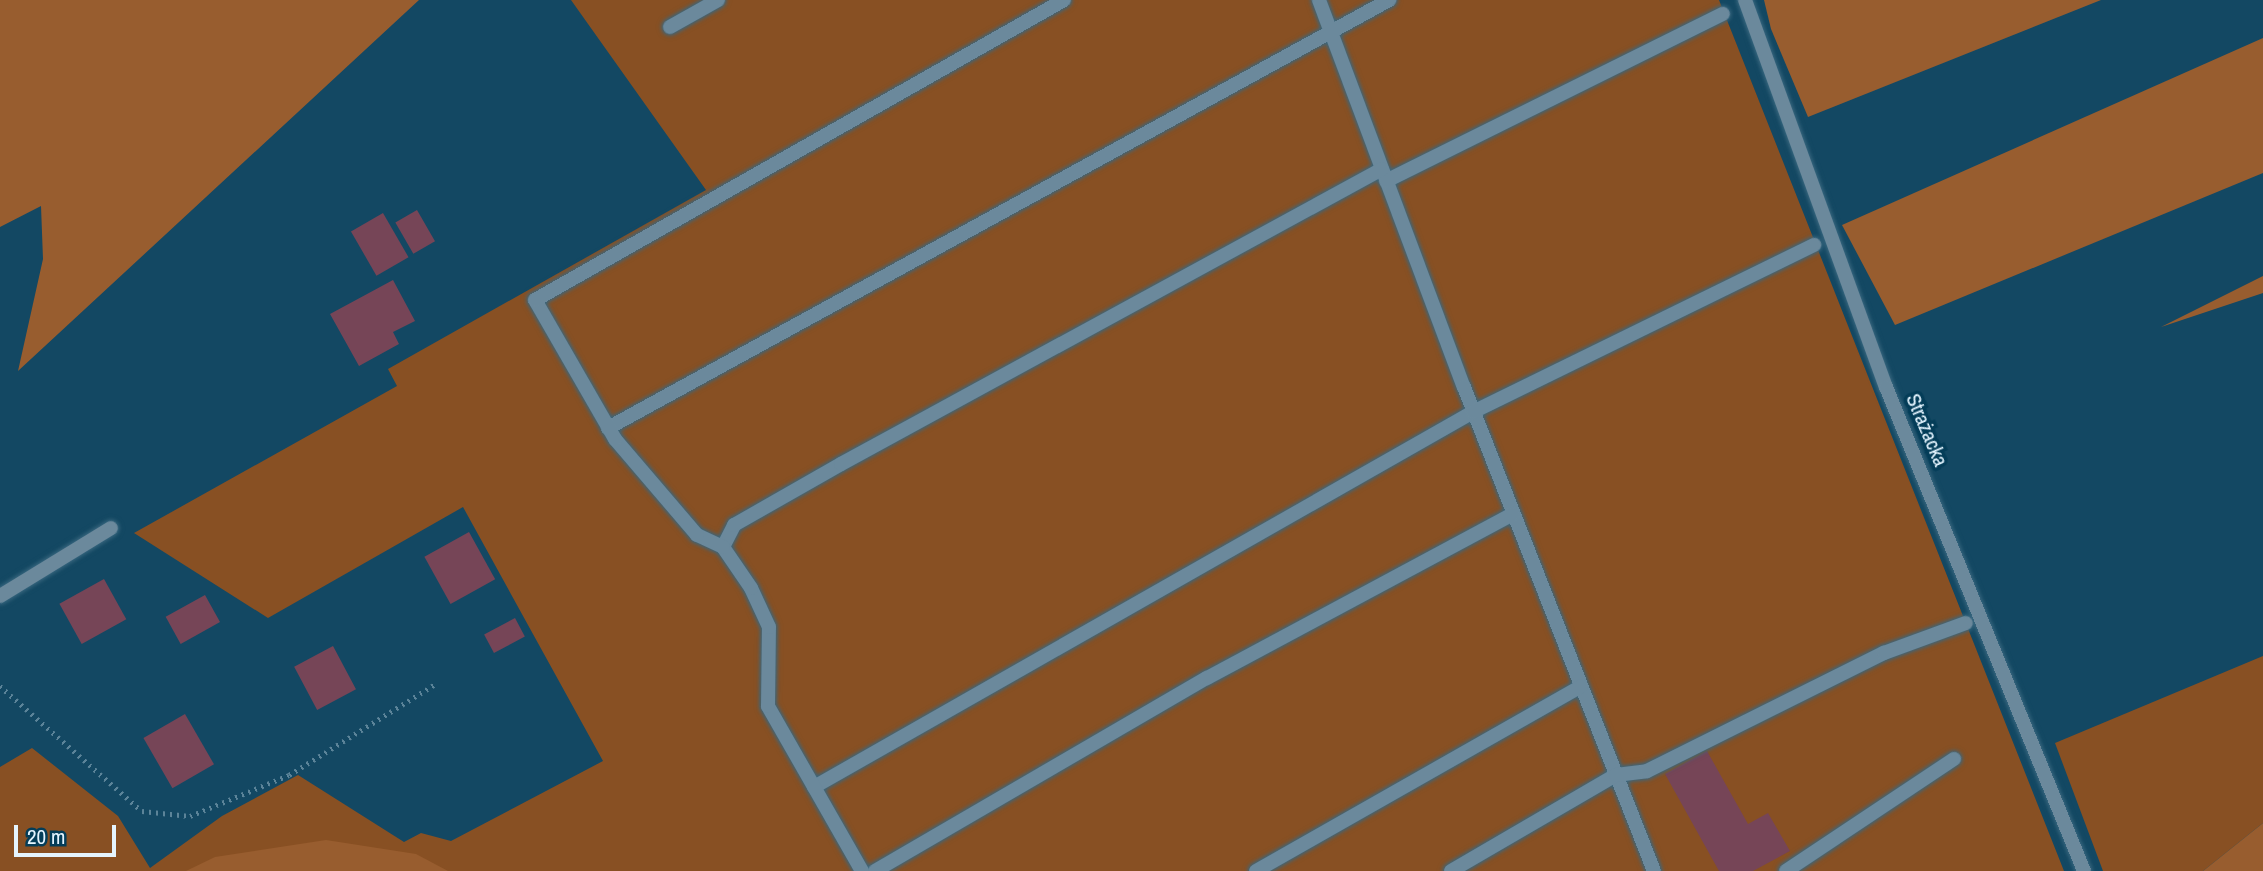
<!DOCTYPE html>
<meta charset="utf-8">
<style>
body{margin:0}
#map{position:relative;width:2263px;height:871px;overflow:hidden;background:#134863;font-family:"Archivo Narrow",sans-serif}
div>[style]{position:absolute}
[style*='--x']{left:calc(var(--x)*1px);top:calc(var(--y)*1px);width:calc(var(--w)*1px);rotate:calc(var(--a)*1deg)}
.green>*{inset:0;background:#885023}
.forest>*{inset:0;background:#985d2f}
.building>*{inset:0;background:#764557;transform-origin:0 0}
.path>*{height:4.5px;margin-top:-2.25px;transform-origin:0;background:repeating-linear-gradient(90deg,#5c8499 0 2px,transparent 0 7px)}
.roads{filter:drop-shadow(0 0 2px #39677f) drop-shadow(0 0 2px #39677f)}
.service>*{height:14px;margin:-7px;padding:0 7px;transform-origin:7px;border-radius:7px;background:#6b899c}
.minor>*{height:14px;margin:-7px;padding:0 7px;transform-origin:7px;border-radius:7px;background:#6b899c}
span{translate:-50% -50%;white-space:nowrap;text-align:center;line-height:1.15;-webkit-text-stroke:7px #043d58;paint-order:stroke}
.street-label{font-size:21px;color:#e5f5ff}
.scale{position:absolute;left:14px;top:825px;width:102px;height:32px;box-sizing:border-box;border:4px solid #e5f5ff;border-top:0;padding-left:9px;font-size:21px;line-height:24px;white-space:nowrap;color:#e5f5ff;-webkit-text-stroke:5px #043d58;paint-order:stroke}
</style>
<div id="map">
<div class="green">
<i style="clip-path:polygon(571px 0,1719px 0,2064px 871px,0 871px,0 767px,32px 748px,118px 816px,150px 868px,222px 816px,298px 775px,404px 842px,421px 833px,451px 841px,603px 761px,463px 507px,268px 618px,134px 533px,397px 386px,388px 369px,706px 190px)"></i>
<i style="clip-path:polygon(2263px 656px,2263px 823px,2203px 871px,2103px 871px,2055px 743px)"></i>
</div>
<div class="forest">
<i style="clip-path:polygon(0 0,419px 0,18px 371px,43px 259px,41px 206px,0 227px)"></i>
<i style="clip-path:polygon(1764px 0,2101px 0,1808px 117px,1771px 29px)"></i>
<i style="clip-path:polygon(2263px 38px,2263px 173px,1895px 325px,1842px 225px)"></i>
<i style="clip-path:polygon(2263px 276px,2263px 293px,2161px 327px)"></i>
<i style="clip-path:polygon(2263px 823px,2263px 871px,2203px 871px)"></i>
<i style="clip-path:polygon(326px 840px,416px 854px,448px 871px,186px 871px,215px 857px)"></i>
</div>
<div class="building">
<i style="left:417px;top:210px;width:36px;height:25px;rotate:60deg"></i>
<i style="left:383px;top:213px;width:51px;height:37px;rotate:60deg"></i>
<i style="clip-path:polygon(393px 280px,415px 321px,393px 332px,399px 344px,359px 366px,330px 314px)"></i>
<i style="left:469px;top:532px;width:54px;height:51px;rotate:61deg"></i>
<i style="left:104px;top:579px;width:46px;height:51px;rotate:61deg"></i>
<i style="left:205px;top:595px;width:31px;height:45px;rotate:61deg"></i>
<i style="left:515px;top:618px;width:21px;height:35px;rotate:62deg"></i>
<i style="left:333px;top:646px;width:49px;height:44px;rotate:62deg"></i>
<i style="left:185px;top:714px;width:58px;height:48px;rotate:60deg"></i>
<i style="clip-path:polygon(1707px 751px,1748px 824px,1768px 813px,1790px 851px,1753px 871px,1719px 871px,1665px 774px)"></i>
</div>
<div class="path">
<i style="--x:0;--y:686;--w:189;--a:41.4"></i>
<i style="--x:142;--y:811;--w:48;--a:5.9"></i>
<i style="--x:190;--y:816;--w:107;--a:-22.5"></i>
<i style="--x:289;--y:775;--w:172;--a:-31.9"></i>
</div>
<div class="roads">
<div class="service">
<i style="--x:1319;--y:0;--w:413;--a:69.5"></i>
<i style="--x:1464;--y:387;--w:520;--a:68.57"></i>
<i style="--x:670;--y:27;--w:55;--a:-29.4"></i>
<i style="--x:1386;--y:181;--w:376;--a:-26.4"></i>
<i style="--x:608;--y:428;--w:891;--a:-28.72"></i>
<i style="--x:723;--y:547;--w:25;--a:-63"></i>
<i style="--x:734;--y:525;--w:123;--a:-29.7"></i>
<i style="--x:841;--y:464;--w:616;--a:-28.6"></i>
<i style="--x:0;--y:596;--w:130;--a:-31.5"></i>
<i style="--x:814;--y:787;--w:758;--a:-29.64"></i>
<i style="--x:1473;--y:412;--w:380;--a:-26.1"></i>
<i style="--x:862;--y:871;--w:190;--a:-119.7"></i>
<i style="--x:768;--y:706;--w:79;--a:-89.3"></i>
<i style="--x:769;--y:627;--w:43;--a:-114.8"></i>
<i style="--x:751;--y:588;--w:50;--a:-124.3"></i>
<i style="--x:723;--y:547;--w:29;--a:-155"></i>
<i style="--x:697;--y:535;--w:126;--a:-130.5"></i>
<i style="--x:615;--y:439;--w:160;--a:-119.9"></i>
<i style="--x:535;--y:300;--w:608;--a:-29.56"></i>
<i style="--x:875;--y:871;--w:384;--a:-30.2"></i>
<i style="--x:1207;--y:678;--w:347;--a:-28.2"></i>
<i style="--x:1256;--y:871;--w:374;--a:-29.6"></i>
<i style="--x:1451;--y:871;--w:191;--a:-30.2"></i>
<i style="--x:1616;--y:775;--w:31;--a:-7"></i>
<i style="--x:1647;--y:771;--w:265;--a:-26.5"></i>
<i style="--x:1884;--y:653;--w:87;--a:-20.1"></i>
<i style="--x:1786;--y:871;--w:202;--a:-33.7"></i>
</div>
<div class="minor">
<i style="--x:1745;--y:0;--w:412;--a:70"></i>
<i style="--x:1886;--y:387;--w:523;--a:67.75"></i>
</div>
</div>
<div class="street-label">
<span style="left:1927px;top:430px;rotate:67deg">Strażacka</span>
</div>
<div class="scale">20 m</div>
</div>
